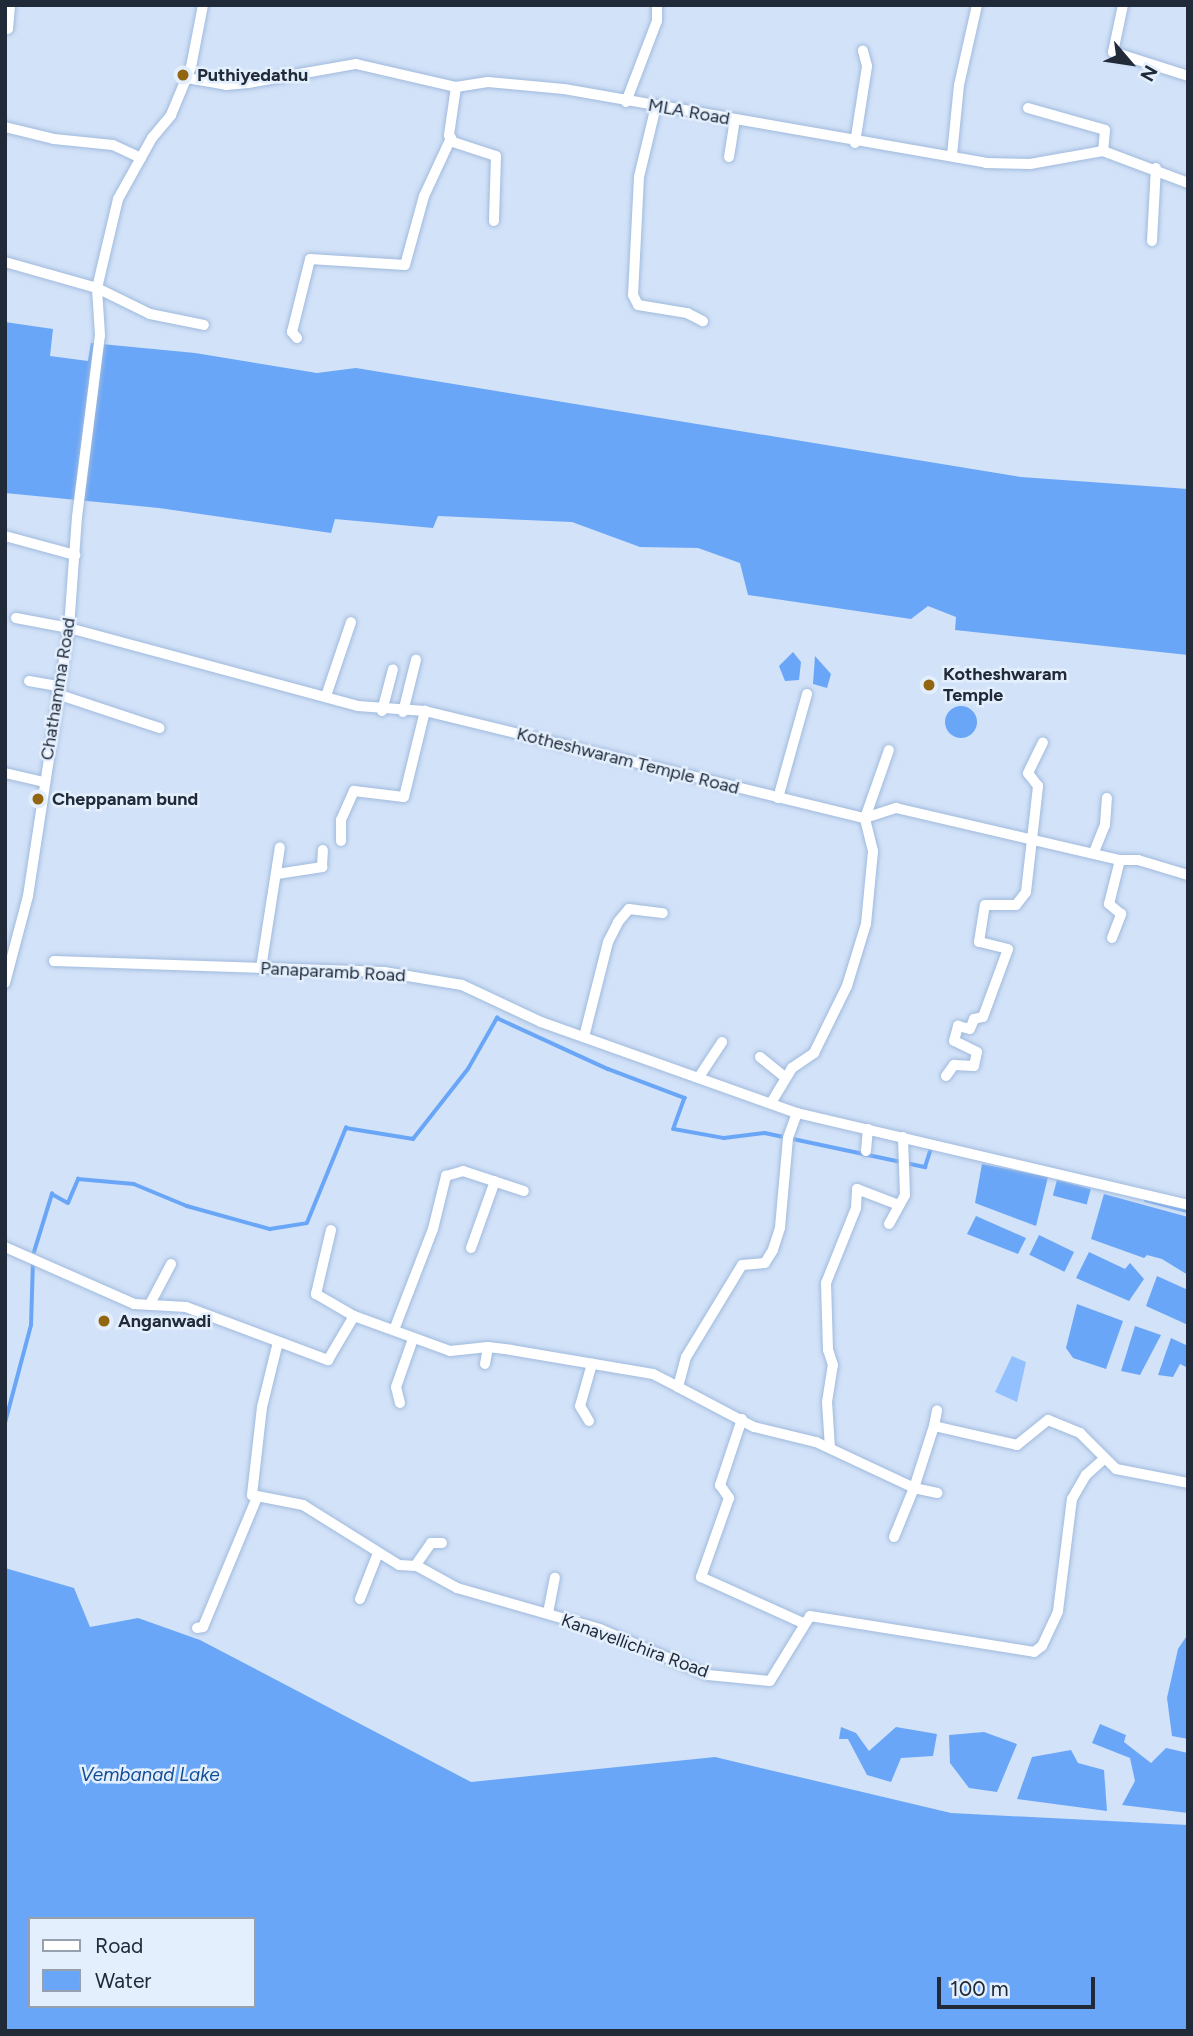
<!DOCTYPE html>
<style>
body{margin:0}
#map{position:relative;width:1193px;height:2036px;overflow:hidden;background:#d2e2f8;font-family:Figtree,sans-serif}
div>[style]{position:absolute}
[style*='--x']{left:calc(var(--x)*1px);top:calc(var(--y)*1px);width:calc(var(--w)*1px);rotate:calc(var(--a)*1deg)}
.green>*{inset:0;background:#93c0fe}
.water>*{inset:0;background:#6aa6f7;transform-origin:0 0}
.round{border-radius:50%}
.stream>*{height:3.5px;margin:-1.75px;padding:0 1.75px;transform-origin:1.75px;border-radius:1.75px;background:#6aa6f7}
.roads{filter:drop-shadow(0 0 2px #a0badd) drop-shadow(0 0 2px #a0badd)}
.minor>*{height:10px;margin:-5px;padding:0 5px;transform-origin:5px;border-radius:5px;background:#fff}
.dots>*{width:19px;height:19px;translate:-50% -50%;box-sizing:border-box;border:4px solid #e4effe;border-radius:50%}
span{translate:-50% -50%;white-space:nowrap;text-align:center;line-height:1.15;-webkit-text-stroke:5px #e4effe;paint-order:stroke}
.poi-label{font-size:18px;color:#202a38;font-weight:700}
.left{translate:0 -50%;text-align:left}
.street-label{font-size:18px;color:#202a38}
.water-label{font-size:19px;color:#134e95;font-style:italic}
.frame{position:absolute;inset:0;border:7px solid #202a38;pointer-events:none}
.legend{position:absolute;left:28px;top:1917px;width:228px;height:91px;box-sizing:border-box;background:#e4effe;border:2px solid #96a0af;margin:0;padding:9px 12px;list-style:none;font-size:21px;color:#202a38}
.legend li{display:flex;align-items:center;gap:14px;height:35px}
.legend b{width:35px;border:2px solid #96a0af}
.north{position:absolute;left:1095px;top:28px;width:70px;height:70px;-webkit-text-stroke:5px #e4effe;paint-order:stroke;rotate:119deg;font-size:19px;font-weight:700;line-height:28px;text-align:center;color:#202a38}
.north::after{content:'';display:block;margin:auto;width:24px;height:32px;background:#202a38;clip-path:polygon(50% 0,100% 100%,50% 72%,0 100%)}
.scale{position:absolute;left:937px;top:1977px;width:158px;height:32px;box-sizing:border-box;border:4px solid #202a38;border-top:0;padding-left:9px;font-size:21px;line-height:24px;white-space:nowrap;color:#202a38;-webkit-text-stroke:5px #e4effe;paint-order:stroke}
</style>
<div id="map">
<div class="green">
<i style="clip-path:polygon(1012px 1356px,1026px 1362px,1017px 1402px,995px 1392px)"></i>
</div>
<div class="water">
<i style="clip-path:polygon(5px 322px,53px 329px,50px 356px,88px 361px,91px 343px,195px 353px,317px 373px,356px 368px,1021px 477px,1188px 489px,1188px 655px,955px 630px,956px 617px,928px 606px,911px 619px,748px 595px,740px 563px,698px 548px,640px 547px,572px 522px,438px 516px,433px 528px,335px 519px,331px 533px,159px 508px,5px 493px)"></i>
<i style="clip-path:polygon(793px 652px,801px 662px,799px 680px,785px 681px,779px 666px)"></i>
<i style="clip-path:polygon(815px 656px,831px 674px,827px 688px,813px 684px)"></i>
<i class="round" style="left:945px;top:706px;width:32px;height:32px"></i>
<i style="clip-path:polygon(982px 1164px,1048px 1177px,1036px 1226px,975px 1203px)"></i>
<i style="left:1057px;top:1180px;width:35px;height:16px;rotate:15deg"></i>
<i style="clip-path:polygon(1104px 1194px,1188px 1217px,1188px 1275px,1162px 1259px,1147px 1255px,1144px 1258px,1091px 1239px)"></i>
<i style="clip-path:polygon(976px 1216px,1026px 1238px,1018px 1254px,967px 1234px)"></i>
<i style="left:1039px;top:1235px;width:39px;height:22px;rotate:26deg"></i>
<i style="clip-path:polygon(1089px 1252px,1125px 1269px,1130px 1263px,1144px 1279px,1129px 1301px,1076px 1278px)"></i>
<i style="clip-path:polygon(1157px 1276px,1188px 1290px,1188px 1325px,1146px 1306px)"></i>
<i style="clip-path:polygon(1077px 1304px,1123px 1321px,1106px 1369px,1073px 1358px,1066px 1348px)"></i>
<i style="clip-path:polygon(1135px 1326px,1161px 1335px,1140px 1375px,1121px 1371px)"></i>
<i style="clip-path:polygon(1171px 1338px,1188px 1346px,1188px 1368px,1180px 1364px,1173px 1377px,1158px 1375px)"></i>
<i style="clip-path:polygon(evenodd,5px 1568px,74px 1588px,90px 1627px,138px 1618px,200px 1640px,471px 1782px,715px 1757px,951px 1813px,1188px 1825px,1188px 2031px,5px 2031px,5px 1568px,30px 1919px,254px 1919px,254px 2006px,30px 2006px,30px 1919px)"></i>
<i style="clip-path:polygon(1188px 1634px,1188px 1739px,1172px 1736px,1167px 1698px,1178px 1649px)"></i>
<i style="clip-path:polygon(1100px 1724px,1126px 1735px,1124px 1742px,1151px 1763px,1166px 1748px,1188px 1753px,1188px 1813px,1122px 1805px,1135px 1781px,1130px 1758px,1092px 1743px)"></i>
<i style="clip-path:polygon(841px 1727px,856px 1733px,869px 1751px,896px 1727px,937px 1734px,933px 1756px,901px 1758px,891px 1782px,867px 1775px,848px 1739px,839px 1739px)"></i>
<i style="clip-path:polygon(984px 1732px,1017px 1744px,997px 1792px,969px 1788px,950px 1763px,949px 1735px)"></i>
<i style="clip-path:polygon(1071px 1750px,1078px 1763px,1104px 1770px,1107px 1811px,1017px 1799px,1032px 1757px)"></i>
</div>
<div class="stream">
<i style="--x:1146;--y:1200;--w:43;--a:14.7"></i>
<i style="--x:34;--y:1252;--w:61;--a:-72.8"></i>
<i style="--x:52;--y:1194;--w:18;--a:29"></i>
<i style="--x:68;--y:1203;--w:26;--a:-67"></i>
<i style="--x:78;--y:1179;--w:56;--a:5.1"></i>
<i style="--x:134;--y:1184;--w:57;--a:22.5"></i>
<i style="--x:187;--y:1206;--w:86;--a:15.5"></i>
<i style="--x:270;--y:1229;--w:37;--a:-9"></i>
<i style="--x:307;--y:1223;--w:103;--a:-67.7"></i>
<i style="--x:346;--y:1128;--w:68;--a:9.3"></i>
<i style="--x:413;--y:1139;--w:89;--a:-51.8"></i>
<i style="--x:468;--y:1069;--w:59;--a:-60.4"></i>
<i style="--x:497;--y:1018;--w:122;--a:24.7"></i>
<i style="--x:608;--y:1069;--w:82;--a:20.6"></i>
<i style="--x:685;--y:1098;--w:33;--a:110"></i>
<i style="--x:674;--y:1129;--w:51;--a:10.2"></i>
<i style="--x:724;--y:1138;--w:41;--a:-7"></i>
<i style="--x:765;--y:1133;--w:164;--a:12"></i>
<i style="--x:925;--y:1167;--w:20;--a:-72"></i>
<i style="--x:5;--y:1423;--w:101;--a:-75.1"></i>
<i style="--x:31;--y:1325;--w:63;--a:-88.2"></i>
</div>
<div class="roads">
<div class="minor">
<i style="--x:1123;--y:5;--w:48;--a:102"></i>
<i style="--x:1113;--y:52;--w:79;--a:17.7"></i>
<i style="--x:8;--y:29;--w:24;--a:-85"></i>
<i style="--x:187;--y:78;--w:40;--a:10"></i>
<i style="--x:226;--y:85;--w:22;--a:-5"></i>
<i style="--x:248;--y:83;--w:110;--a:-10"></i>
<i style="--x:356;--y:64;--w:103;--a:13"></i>
<i style="--x:456;--y:87;--w:32;--a:-9"></i>
<i style="--x:488;--y:82;--w:76;--a:5.3"></i>
<i style="--x:564;--y:89;--w:428;--a:9.9"></i>
<i style="--x:986;--y:163;--w:44;--a:1.3"></i>
<i style="--x:1030;--y:164;--w:74;--a:-10.1"></i>
<i style="--x:1103;--y:151;--w:91;--a:20.6"></i>
<i style="--x:456;--y:87;--w:49;--a:98.3"></i>
<i style="--x:449;--y:135;--w:8;--a:60"></i>
<i style="--x:453;--y:142;--w:45;--a:18"></i>
<i style="--x:496;--y:156;--w:65;--a:91.8"></i>
<i style="--x:626;--y:102;--w:87;--a:-69.1"></i>
<i style="--x:657;--y:21;--w:16;--a:-90"></i>
<i style="--x:656;--y:106;--w:73;--a:103.5"></i>
<i style="--x:639;--y:177;--w:118;--a:92.9"></i>
<i style="--x:633;--y:295;--w:11;--a:63"></i>
<i style="--x:638;--y:305;--w:50;--a:9.3"></i>
<i style="--x:687;--y:313;--w:18;--a:27"></i>
<i style="--x:1028;--y:108;--w:80;--a:15.9"></i>
<i style="--x:1105;--y:130;--w:21;--a:95"></i>
<i style="--x:5;--y:127;--w:50;--a:13.8"></i>
<i style="--x:54;--y:139;--w:59;--a:5.8"></i>
<i style="--x:113;--y:145;--w:31;--a:25"></i>
<i style="--x:855;--y:143;--w:78;--a:-81.1"></i>
<i style="--x:867;--y:66;--w:16;--a:-105"></i>
<i style="--x:952;--y:155;--w:70;--a:-84.3"></i>
<i style="--x:959;--y:85;--w:82;--a:-77.3"></i>
<i style="--x:729;--y:157;--w:37;--a:-81"></i>
<i style="--x:1152;--y:241;--w:73;--a:-86.9"></i>
<i style="--x:5;--y:262;--w:96;--a:15.8"></i>
<i style="--x:97;--y:288;--w:59;--a:26.1"></i>
<i style="--x:150;--y:314;--w:55;--a:11.5"></i>
<i style="--x:297;--y:338;--w:8;--a:-130"></i>
<i style="--x:292;--y:332;--w:75;--a:-76.1"></i>
<i style="--x:310;--y:259;--w:95;--a:3.6"></i>
<i style="--x:405;--y:265;--w:72;--a:-74.6"></i>
<i style="--x:424;--y:196;--w:64;--a:-65"></i>
<i style="--x:5;--y:536;--w:73;--a:15.2"></i>
<i style="--x:16;--y:618;--w:54;--a:10.7"></i>
<i style="--x:69;--y:628;--w:299;--a:15.1"></i>
<i style="--x:358;--y:706;--w:67;--a:4.3"></i>
<i style="--x:425;--y:711;--w:453;--a:13.7"></i>
<i style="--x:865;--y:818;--w:33;--a:-18"></i>
<i style="--x:896;--y:808;--w:230;--a:13.1"></i>
<i style="--x:1120;--y:860;--w:18;--a:0"></i>
<i style="--x:1138;--y:860;--w:52;--a:16.7"></i>
<i style="--x:29;--y:681;--w:29;--a:10"></i>
<i style="--x:57;--y:694;--w:108;--a:18.4"></i>
<i style="--x:326;--y:696;--w:78;--a:-71.3"></i>
<i style="--x:382;--y:711;--w:43;--a:-75.3"></i>
<i style="--x:403;--y:712;--w:54;--a:-76"></i>
<i style="--x:5;--y:773;--w:40;--a:13"></i>
<i style="--x:778;--y:798;--w:108;--a:-74.4"></i>
<i style="--x:341;--y:841;--w:21;--a:-90"></i>
<i style="--x:341;--y:820;--w:32;--a:-66"></i>
<i style="--x:354;--y:791;--w:50;--a:6.8"></i>
<i style="--x:404;--y:797;--w:89;--a:-76.3"></i>
<i style="--x:1094;--y:852;--w:29;--a:-68"></i>
<i style="--x:1105;--y:825;--w:27;--a:-86"></i>
<i style="--x:277;--y:874;--w:46;--a:-8.8"></i>
<i style="--x:322;--y:867;--w:17;--a:-87"></i>
<i style="--x:1112;--y:938;--w:26;--a:-69"></i>
<i style="--x:1121;--y:914;--w:16;--a:-140"></i>
<i style="--x:1109;--y:904;--w:45;--a:-76"></i>
<i style="--x:54;--y:961;--w:330;--a:1.9"></i>
<i style="--x:384;--y:972;--w:79;--a:9.5"></i>
<i style="--x:462;--y:985;--w:87;--a:25.1"></i>
<i style="--x:541;--y:1022;--w:272;--a:19.6"></i>
<i style="--x:797;--y:1113;--w:402;--a:13.2"></i>
<i style="--x:261;--y:968;--w:122;--a:-81.1"></i>
<i style="--x:5;--y:983;--w:90;--a:-75.2"></i>
<i style="--x:28;--y:896;--w:271;--a:-81.3"></i>
<i style="--x:69;--y:628;--w:111;--a:-85.9"></i>
<i style="--x:77;--y:517;--w:183;--a:-82.8"></i>
<i style="--x:100;--y:335;--w:47;--a:-93.7"></i>
<i style="--x:97;--y:288;--w:91;--a:-76.7"></i>
<i style="--x:118;--y:199;--w:70;--a:-60.9"></i>
<i style="--x:152;--y:138;--w:30;--a:-50"></i>
<i style="--x:171;--y:115;--w:52;--a:-67.4"></i>
<i style="--x:191;--y:67;--w:63;--a:-79"></i>
<i style="--x:584;--y:1037;--w:98;--a:-75.8"></i>
<i style="--x:608;--y:942;--w:22;--a:-63"></i>
<i style="--x:618;--y:922;--w:17;--a:-50"></i>
<i style="--x:629;--y:909;--w:34;--a:7"></i>
<i style="--x:760;--y:1057;--w:32;--a:39"></i>
<i style="--x:946;--y:1076;--w:14;--a:-54"></i>
<i style="--x:954;--y:1065;--w:20;--a:3"></i>
<i style="--x:974;--y:1066;--w:14;--a:-78"></i>
<i style="--x:977;--y:1052;--w:25;--a:-154"></i>
<i style="--x:954;--y:1041;--w:16;--a:-75"></i>
<i style="--x:958;--y:1026;--w:12;--a:14"></i>
<i style="--x:970;--y:1029;--w:11;--a:-68"></i>
<i style="--x:974;--y:1019;--w:9;--a:-13"></i>
<i style="--x:983;--y:1017;--w:72;--a:-69.8"></i>
<i style="--x:1008;--y:949;--w:30;--a:-166"></i>
<i style="--x:979;--y:942;--w:37;--a:-81"></i>
<i style="--x:985;--y:905;--w:31;--a:0"></i>
<i style="--x:1016;--y:905;--w:16;--a:-52"></i>
<i style="--x:1026;--y:892;--w:107;--a:-83.5"></i>
<i style="--x:1038;--y:786;--w:16;--a:-128"></i>
<i style="--x:1028;--y:773;--w:34;--a:-64"></i>
<i style="--x:699;--y:1077;--w:42;--a:-56.7"></i>
<i style="--x:771;--y:1103;--w:41;--a:-59"></i>
<i style="--x:792;--y:1068;--w:27;--a:-34"></i>
<i style="--x:814;--y:1053;--w:75;--a:-63.8"></i>
<i style="--x:847;--y:986;--w:65;--a:-73"></i>
<i style="--x:866;--y:924;--w:73;--a:-84.5"></i>
<i style="--x:873;--y:851;--w:34;--a:-104"></i>
<i style="--x:865;--y:818;--w:72;--a:-70.6"></i>
<i style="--x:797;--y:1113;--w:27;--a:110"></i>
<i style="--x:788;--y:1138;--w:90;--a:95.1"></i>
<i style="--x:780;--y:1228;--w:23;--a:108"></i>
<i style="--x:773;--y:1250;--w:15;--a:122"></i>
<i style="--x:765;--y:1263;--w:23;--a:175"></i>
<i style="--x:742;--y:1265;--w:108;--a:121.3"></i>
<i style="--x:686;--y:1357;--w:31;--a:105"></i>
<i style="--x:678;--y:1387;--w:86;--a:27.8"></i>
<i style="--x:754;--y:1427;--w:64;--a:13.6"></i>
<i style="--x:816;--y:1442;--w:108;--a:25.1"></i>
<i style="--x:914;--y:1488;--w:65;--a:-72.1"></i>
<i style="--x:934;--y:1426;--w:85;--a:12.9"></i>
<i style="--x:1017;--y:1445;--w:40;--a:-39"></i>
<i style="--x:1048;--y:1420;--w:35;--a:22"></i>
<i style="--x:1080;--y:1433;--w:51;--a:45"></i>
<i style="--x:1116;--y:1469;--w:73;--a:11"></i>
<i style="--x:866;--y:1151;--w:22;--a:-85"></i>
<i style="--x:889;--y:1224;--w:33;--a:-61"></i>
<i style="--x:905;--y:1195;--w:58;--a:-92"></i>
<i style="--x:331;--y:1230;--w:66;--a:103.2"></i>
<i style="--x:316;--y:1294;--w:44;--a:30.1"></i>
<i style="--x:354;--y:1316;--w:102;--a:20"></i>
<i style="--x:450;--y:1351;--w:38;--a:-6"></i>
<i style="--x:488;--y:1347;--w:23;--a:7"></i>
<i style="--x:511;--y:1350;--w:144;--a:9.6"></i>
<i style="--x:653;--y:1374;--w:28;--a:27"></i>
<i style="--x:5;--y:1247;--w:141;--a:23.8"></i>
<i style="--x:134;--y:1304;--w:52;--a:3.3"></i>
<i style="--x:186;--y:1307;--w:152;--a:20.5"></i>
<i style="--x:328;--y:1360;--w:51;--a:-59.4"></i>
<i style="--x:471;--y:1248;--w:71;--a:-70.3"></i>
<i style="--x:151;--y:1302;--w:43;--a:-62.2"></i>
<i style="--x:394;--y:1330;--w:108;--a:-68.9"></i>
<i style="--x:433;--y:1229;--w:55;--a:-76.2"></i>
<i style="--x:446;--y:1176;--w:18;--a:-16"></i>
<i style="--x:463;--y:1171;--w:64;--a:18.2"></i>
<i style="--x:278;--y:1342;--w:67;--a:103.8"></i>
<i style="--x:262;--y:1407;--w:89;--a:96.5"></i>
<i style="--x:252;--y:1495;--w:52;--a:11.1"></i>
<i style="--x:303;--y:1505;--w:113;--a:32"></i>
<i style="--x:399;--y:1565;--w:18;--a:3"></i>
<i style="--x:417;--y:1566;--w:46;--a:28.8"></i>
<i style="--x:457;--y:1588;--w:149;--a:16"></i>
<i style="--x:600;--y:1629;--w:117;--a:23.1"></i>
<i style="--x:708;--y:1675;--w:62;--a:5.5"></i>
<i style="--x:770;--y:1681;--w:76;--a:-58.4"></i>
<i style="--x:810;--y:1616;--w:227;--a:9.1"></i>
<i style="--x:1034;--y:1652;--w:10;--a:-37"></i>
<i style="--x:1042;--y:1646;--w:38;--a:-65"></i>
<i style="--x:1058;--y:1611;--w:113;--a:-82.9"></i>
<i style="--x:1072;--y:1499;--w:28;--a:-60"></i>
<i style="--x:1086;--y:1475;--w:24;--a:-42"></i>
<i style="--x:485;--y:1364;--w:17;--a:-80"></i>
<i style="--x:400;--y:1403;--w:16;--a:-104"></i>
<i style="--x:396;--y:1387;--w:51;--a:-70.5"></i>
<i style="--x:742;--y:1419;--w:70;--a:108.4"></i>
<i style="--x:720;--y:1485;--w:16;--a:55"></i>
<i style="--x:729;--y:1498;--w:84;--a:109.5"></i>
<i style="--x:701;--y:1577;--w:114;--a:24.3"></i>
<i style="--x:589;--y:1421;--w:17;--a:-121"></i>
<i style="--x:580;--y:1406;--w:44;--a:-74.1"></i>
<i style="--x:934;--y:1426;--w:16;--a:-79"></i>
<i style="--x:830;--y:1448;--w:46;--a:-93.7"></i>
<i style="--x:827;--y:1402;--w:37;--a:-81"></i>
<i style="--x:833;--y:1365;--w:16;--a:-108"></i>
<i style="--x:828;--y:1350;--w:67;--a:-91.7"></i>
<i style="--x:826;--y:1283;--w:81;--a:-68.2"></i>
<i style="--x:856;--y:1208;--w:19;--a:-87"></i>
<i style="--x:857;--y:1189;--w:45;--a:20.9"></i>
<i style="--x:894;--y:1537;--w:53;--a:-67.8"></i>
<i style="--x:914;--y:1488;--w:24;--a:12"></i>
<i style="--x:415;--y:1566;--w:28;--a:-55"></i>
<i style="--x:431;--y:1543;--w:11;--a:0"></i>
<i style="--x:360;--y:1599;--w:49;--a:-68.6"></i>
<i style="--x:548;--y:1613;--w:36;--a:-79"></i>
<i style="--x:197;--y:1628;--w:6;--a:-9"></i>
<i style="--x:203;--y:1627;--w:141;--a:-67.4"></i>
</div>
</div>
<div class="dots">
<i style="left:183px;top:75px;background:#926510"></i>
<i style="left:929px;top:685px;background:#926510"></i>
<i style="left:38px;top:799px;background:#926510"></i>
<i style="left:104px;top:1321px;background:#926510"></i>
</div>
<div class="poi-label">
<span class="left" style="left:197px;top:75px">Puthiyedathu</span>
<span class="left" style="left:943px;top:685px">Kotheshwaram<br>Temple</span>
<span class="left" style="left:52px;top:799px">Cheppanam bund</span>
<span class="left" style="left:118px;top:1321px">Anganwadi</span>
</div>
<div class="street-label">
<span style="left:689px;top:112px;rotate:10deg">MLA Road</span>
<span style="left:58px;top:689px;rotate:-81deg">Chathamma Road</span>
<span style="left:628px;top:761px;rotate:14deg">Kotheshwaram Temple Road</span>
<span style="left:333px;top:972px;rotate:3deg">Panaparamb Road</span>
<span style="left:635px;top:1646px;rotate:20deg">Kanavellichira Road</span>
</div>
<div class="water-label">
<span style="left:150px;top:1775px">Vembanad Lake</span>
</div>
<div class="frame"></div>
<ul class="legend">
<li><b style="height:9px;background:#fff"></b>Road</li>
<li><b style="height:19px;background:#6aa6f7"></b>Water</li>
</ul>
<div class="north">N</div>
<div class="scale">100 m</div>
</div>
